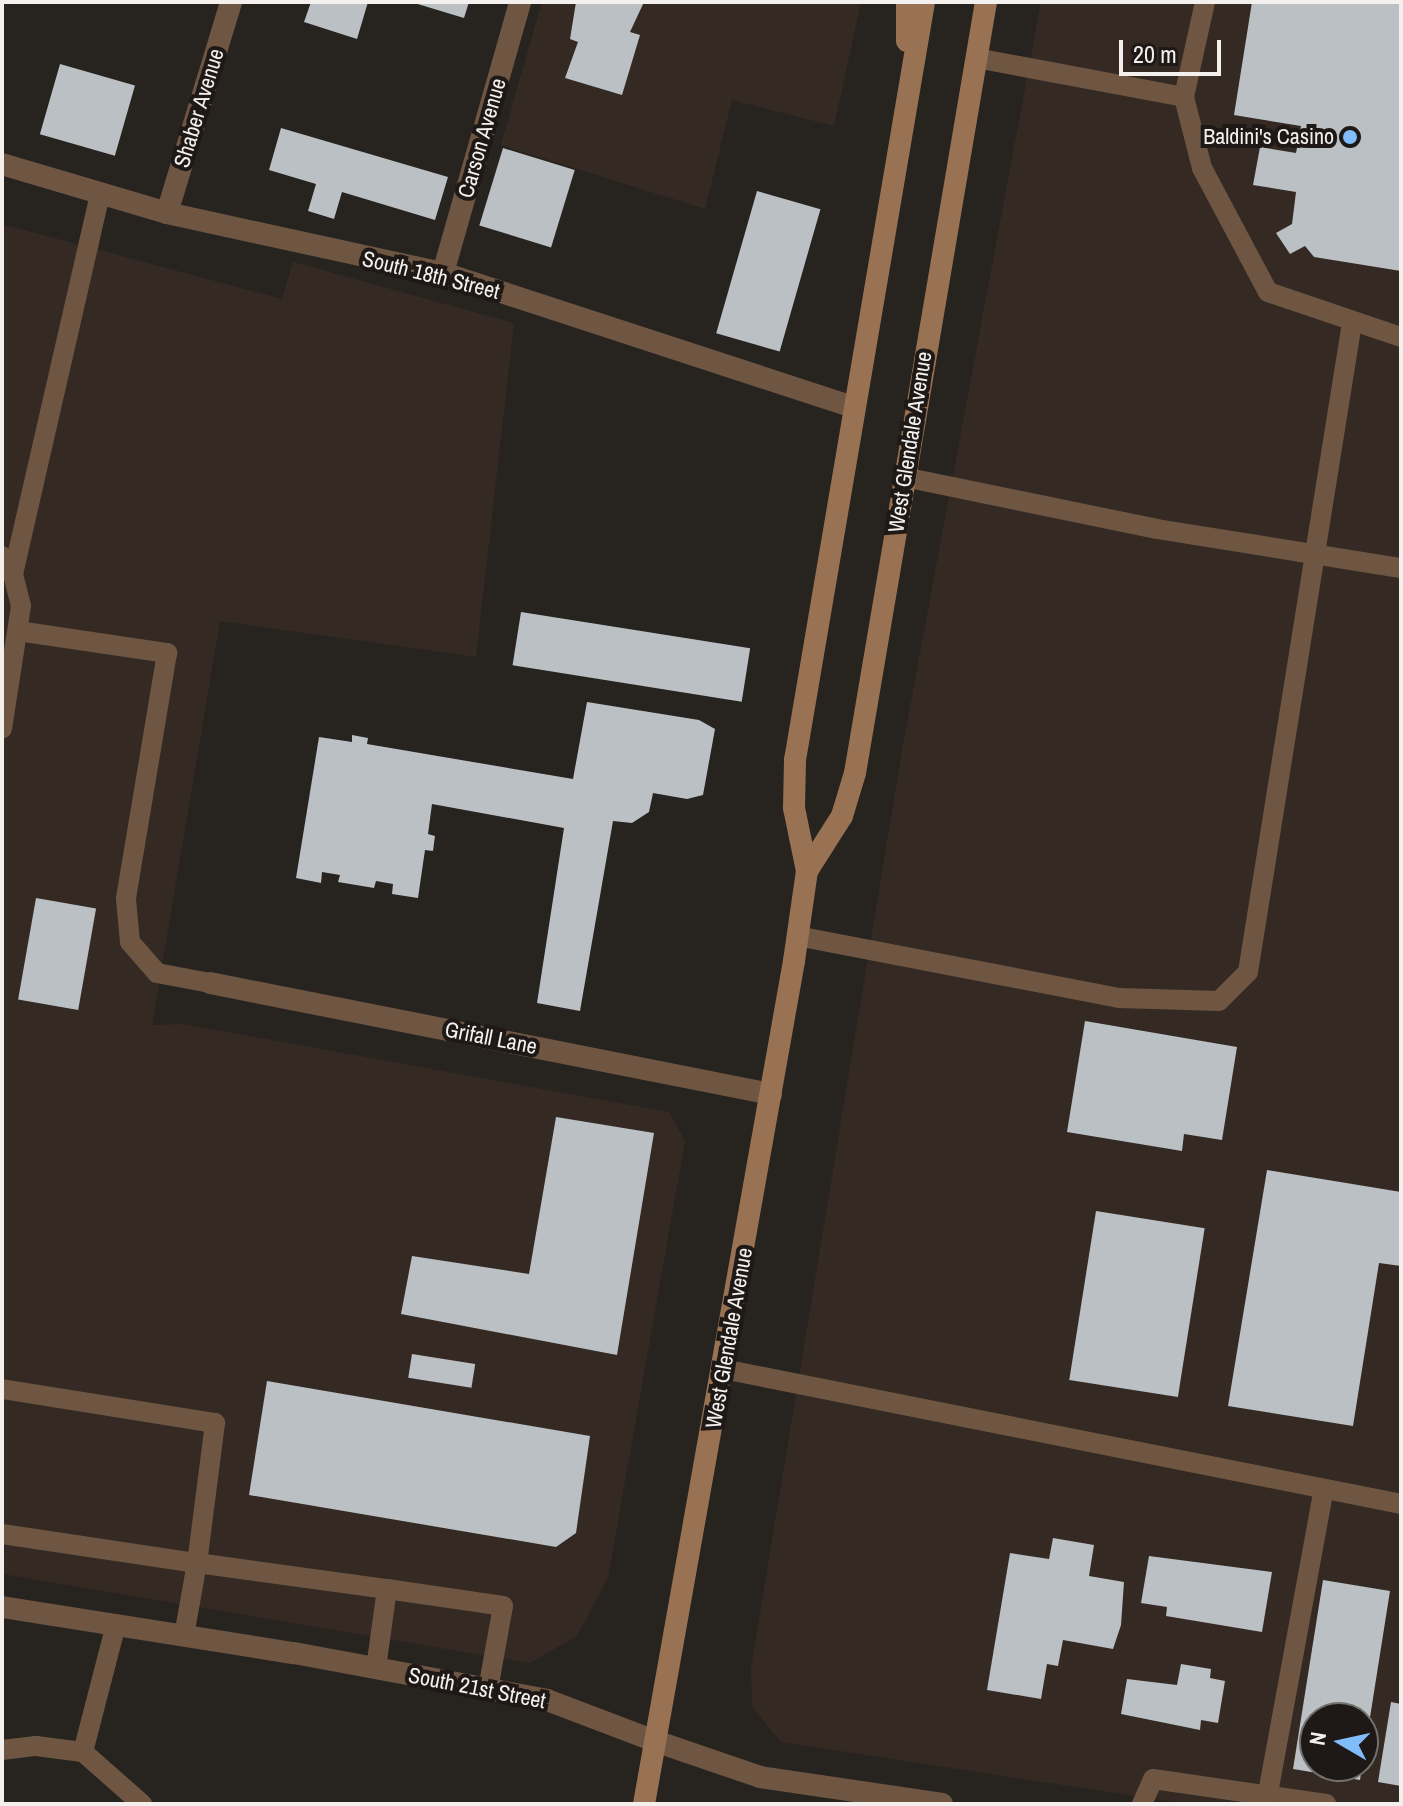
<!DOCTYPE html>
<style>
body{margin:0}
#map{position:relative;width:1403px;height:1806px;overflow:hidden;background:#27231f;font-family:"Archivo Narrow",sans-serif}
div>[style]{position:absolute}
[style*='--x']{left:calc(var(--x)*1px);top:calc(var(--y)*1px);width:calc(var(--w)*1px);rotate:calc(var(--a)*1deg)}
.built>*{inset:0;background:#342a23}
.building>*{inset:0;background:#bbc0c5;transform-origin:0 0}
.service>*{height:20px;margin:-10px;padding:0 10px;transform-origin:10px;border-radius:10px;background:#6e5643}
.minor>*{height:22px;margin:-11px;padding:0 11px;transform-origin:11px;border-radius:11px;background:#6e5643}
.tertiary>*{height:22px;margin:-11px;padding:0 11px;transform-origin:11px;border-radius:11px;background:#6e5643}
.secondary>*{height:22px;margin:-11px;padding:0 11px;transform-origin:11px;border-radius:11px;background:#987253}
.dots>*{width:22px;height:22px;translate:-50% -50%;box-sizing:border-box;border:4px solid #1e1916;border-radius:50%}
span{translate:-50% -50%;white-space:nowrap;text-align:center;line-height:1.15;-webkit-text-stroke:8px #1e1916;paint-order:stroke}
.street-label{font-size:22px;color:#f3f0ee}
.poi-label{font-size:22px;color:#f3f0ee}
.right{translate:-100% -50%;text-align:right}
.frame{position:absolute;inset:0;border:4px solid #f3f0ee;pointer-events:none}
.north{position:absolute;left:1299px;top:1702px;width:80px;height:80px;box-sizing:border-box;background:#1e1916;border:2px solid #736f6c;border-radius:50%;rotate:279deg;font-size:22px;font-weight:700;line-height:32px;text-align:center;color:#f3f0ee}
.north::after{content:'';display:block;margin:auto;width:28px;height:36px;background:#80bdfa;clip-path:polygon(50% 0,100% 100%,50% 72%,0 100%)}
.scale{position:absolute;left:1119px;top:40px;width:102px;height:36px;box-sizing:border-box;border:4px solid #f3f0ee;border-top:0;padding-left:10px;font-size:24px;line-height:28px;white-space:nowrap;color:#f3f0ee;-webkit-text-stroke:6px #1e1916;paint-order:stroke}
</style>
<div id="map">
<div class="built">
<i style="clip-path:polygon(542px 2px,861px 2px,834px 126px,732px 100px,705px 209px,501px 145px)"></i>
<i style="clip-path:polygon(evenodd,1041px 2px,1401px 2px,1401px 1804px,1187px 1804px,781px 1742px,752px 1707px,751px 1668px,904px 739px,1041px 2px,1315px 1718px,1363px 1718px,1363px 1766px,1315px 1766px,1315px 1718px)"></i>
<i style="clip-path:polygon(2px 224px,282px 299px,293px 262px,514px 323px,476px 657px,220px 621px,152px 1025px,183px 1024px,669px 1112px,685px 1141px,608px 1578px,577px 1636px,530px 1663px,2px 1574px)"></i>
</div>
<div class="building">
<i style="clip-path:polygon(311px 2px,368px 2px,357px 39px,304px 22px)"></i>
<i style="clip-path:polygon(411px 2px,469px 2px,464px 18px)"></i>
<i style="clip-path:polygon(576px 2px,644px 2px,630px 32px,640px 35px,622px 95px,565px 78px,578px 42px,570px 39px)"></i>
<i style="clip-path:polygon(1252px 2px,1401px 2px,1401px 271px,1314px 257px,1305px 246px,1290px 254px,1276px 233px,1292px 224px,1296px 192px,1253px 185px,1260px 147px,1296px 153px,1301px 126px,1234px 115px)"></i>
<i style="left:60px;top:64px;width:78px;height:73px;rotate:16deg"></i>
<i style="clip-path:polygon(281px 128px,448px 177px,435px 220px,342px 192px,334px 219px,308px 211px,316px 184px,269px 170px)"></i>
<i style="left:503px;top:148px;width:75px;height:81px;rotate:17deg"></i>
<i style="left:757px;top:191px;width:66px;height:148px;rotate:16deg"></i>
<i style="left:521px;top:612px;width:232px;height:54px;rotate:9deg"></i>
<i style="clip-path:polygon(587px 702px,699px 720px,715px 729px,703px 795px,687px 799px,653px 793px,649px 812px,632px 823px,613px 821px,580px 1011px,537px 1003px,564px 828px,432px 804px,428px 834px,435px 836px,433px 851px,425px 850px,418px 898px,392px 894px,393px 884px,376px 881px,374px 888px,338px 882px,340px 875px,322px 872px,321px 883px,296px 878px,319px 737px,352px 742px,352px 735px,368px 738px,367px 744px,573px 779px)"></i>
<i style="left:36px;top:898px;width:61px;height:103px;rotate:10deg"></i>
<i style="clip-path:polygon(1085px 1021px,1237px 1047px,1222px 1140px,1184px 1134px,1182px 1151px,1067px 1132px)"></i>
<i style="clip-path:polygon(556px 1117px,654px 1133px,617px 1355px,401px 1314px,412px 1256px,529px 1274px)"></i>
<i style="clip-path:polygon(1267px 1170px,1401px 1192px,1401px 1266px,1379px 1263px,1353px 1426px,1228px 1406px)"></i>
<i style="left:1096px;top:1211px;width:110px;height:171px;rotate:9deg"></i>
<i style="left:412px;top:1354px;width:64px;height:24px;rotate:9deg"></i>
<i style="clip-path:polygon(267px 1381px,590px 1436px,576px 1533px,556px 1547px,249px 1495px)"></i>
<i style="clip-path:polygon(1053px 1538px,1094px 1545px,1089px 1576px,1124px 1582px,1121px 1625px,1113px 1649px,1063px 1640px,1058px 1666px,1047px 1664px,1041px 1699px,987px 1690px,1010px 1553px,1049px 1559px)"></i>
<i style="clip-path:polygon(1149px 1556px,1272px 1572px,1262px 1632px,1166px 1616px,1167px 1607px,1141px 1603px)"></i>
<i style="clip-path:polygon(1323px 1580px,1390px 1591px,1365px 1749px,1363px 1718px,1315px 1718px,1315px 1766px,1362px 1766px,1360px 1780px,1293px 1769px)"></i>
<i style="clip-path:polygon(1181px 1664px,1211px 1669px,1210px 1678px,1225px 1681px,1218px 1723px,1201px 1720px,1200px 1730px,1121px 1714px,1127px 1679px,1177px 1685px)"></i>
<i style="clip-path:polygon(1391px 1702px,1401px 1704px,1401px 1786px,1378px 1782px)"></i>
</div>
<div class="service">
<i style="--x:1205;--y:2;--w:97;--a:102.5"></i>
<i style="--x:1184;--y:97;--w:73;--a:75.8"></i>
<i style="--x:1202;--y:168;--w:140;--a:62"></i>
<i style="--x:1268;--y:292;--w:140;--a:18.7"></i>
<i style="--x:976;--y:58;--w:212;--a:10.6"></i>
<i style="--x:904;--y:477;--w:258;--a:11.6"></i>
<i style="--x:1157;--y:529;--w:247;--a:9.1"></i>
<i style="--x:2;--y:556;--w:21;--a:59"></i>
<i style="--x:13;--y:574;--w:33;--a:76"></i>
<i style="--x:21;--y:606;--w:124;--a:98.8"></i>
<i style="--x:13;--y:574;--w:391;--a:-77.1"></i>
<i style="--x:18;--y:631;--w:151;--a:8.4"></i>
<i style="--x:167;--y:653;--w:249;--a:99.5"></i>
<i style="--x:126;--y:899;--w:43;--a:84.7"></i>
<i style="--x:130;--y:942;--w:41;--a:48.9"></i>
<i style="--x:157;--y:973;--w:54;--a:10.7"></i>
<i style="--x:797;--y:936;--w:328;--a:10.9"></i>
<i style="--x:1119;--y:998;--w:100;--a:1.7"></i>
<i style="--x:1219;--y:1001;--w:41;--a:-45"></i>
<i style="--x:1248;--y:972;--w:657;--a:-80.9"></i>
<i style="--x:723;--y:1369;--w:691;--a:11.26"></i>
<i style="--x:2;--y:1389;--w:216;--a:9.1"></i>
<i style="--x:215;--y:1423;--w:141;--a:97.3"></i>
<i style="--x:197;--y:1563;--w:192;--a:7.8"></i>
<i style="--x:387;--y:1589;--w:80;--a:97.9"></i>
<i style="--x:2;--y:1534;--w:197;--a:8.5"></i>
<i style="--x:197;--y:1563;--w:74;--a:100.1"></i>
<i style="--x:387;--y:1589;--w:117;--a:8.3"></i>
<i style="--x:503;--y:1606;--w:84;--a:100.2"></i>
<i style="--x:2;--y:1750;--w:34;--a:-7"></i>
<i style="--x:36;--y:1746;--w:47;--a:7.3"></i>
<i style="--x:83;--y:1752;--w:79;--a:41.4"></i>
<i style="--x:83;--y:1752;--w:132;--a:-75.5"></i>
<i style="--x:1142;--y:1804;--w:27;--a:-66"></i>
<i style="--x:1153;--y:1779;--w:175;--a:8.2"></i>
<i style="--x:1266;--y:1804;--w:320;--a:-79.6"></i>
</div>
<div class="minor">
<i style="--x:2;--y:164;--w:172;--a:16.5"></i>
<i style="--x:167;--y:213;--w:282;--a:12.3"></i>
<i style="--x:443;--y:273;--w:431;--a:18.1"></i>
<i style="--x:167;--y:213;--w:220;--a:-73.1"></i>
<i style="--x:443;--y:273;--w:282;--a:-74.1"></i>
<i style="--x:210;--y:983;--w:572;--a:11.19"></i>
<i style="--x:2;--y:1607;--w:296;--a:9"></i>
<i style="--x:294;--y:1653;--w:257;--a:10.5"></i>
<i style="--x:547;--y:1700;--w:116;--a:20.8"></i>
</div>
<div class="tertiary">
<i style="--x:655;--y:1741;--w:111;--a:18.9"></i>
<i style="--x:760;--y:1777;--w:184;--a:8.4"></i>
</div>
<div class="secondary">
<i style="--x:907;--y:41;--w:39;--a:-90"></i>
<i style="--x:807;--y:871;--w:65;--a:-57.5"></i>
<i style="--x:842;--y:816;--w:45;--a:-73.2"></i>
<i style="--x:855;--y:773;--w:782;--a:-80.36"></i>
<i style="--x:644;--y:1804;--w:856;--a:-79.91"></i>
<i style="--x:794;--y:961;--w:91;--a:-81.8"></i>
<i style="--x:807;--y:871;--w:64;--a:-101.7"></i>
<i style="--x:794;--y:808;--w:48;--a:-88.8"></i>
<i style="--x:795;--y:760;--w:769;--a:-80.34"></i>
</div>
<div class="dots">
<i style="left:1350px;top:137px;background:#80bdfa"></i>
</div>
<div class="street-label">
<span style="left:199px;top:108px;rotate:-73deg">Shaber Avenue</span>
<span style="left:482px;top:138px;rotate:-74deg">Carson Avenue</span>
<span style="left:431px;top:275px;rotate:14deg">South 18th Street</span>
<span style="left:910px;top:442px;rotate:-81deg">West Glendale Avenue</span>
<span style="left:491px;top:1038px;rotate:11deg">Grifall Lane</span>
<span style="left:729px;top:1338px;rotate:-80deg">West Glendale Avenue</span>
<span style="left:477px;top:1688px;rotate:11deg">South 21st Street</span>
</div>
<div class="poi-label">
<span class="right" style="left:1334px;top:137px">Baldini's Casino</span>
</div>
<div class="frame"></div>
<div class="north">N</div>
<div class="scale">20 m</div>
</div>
